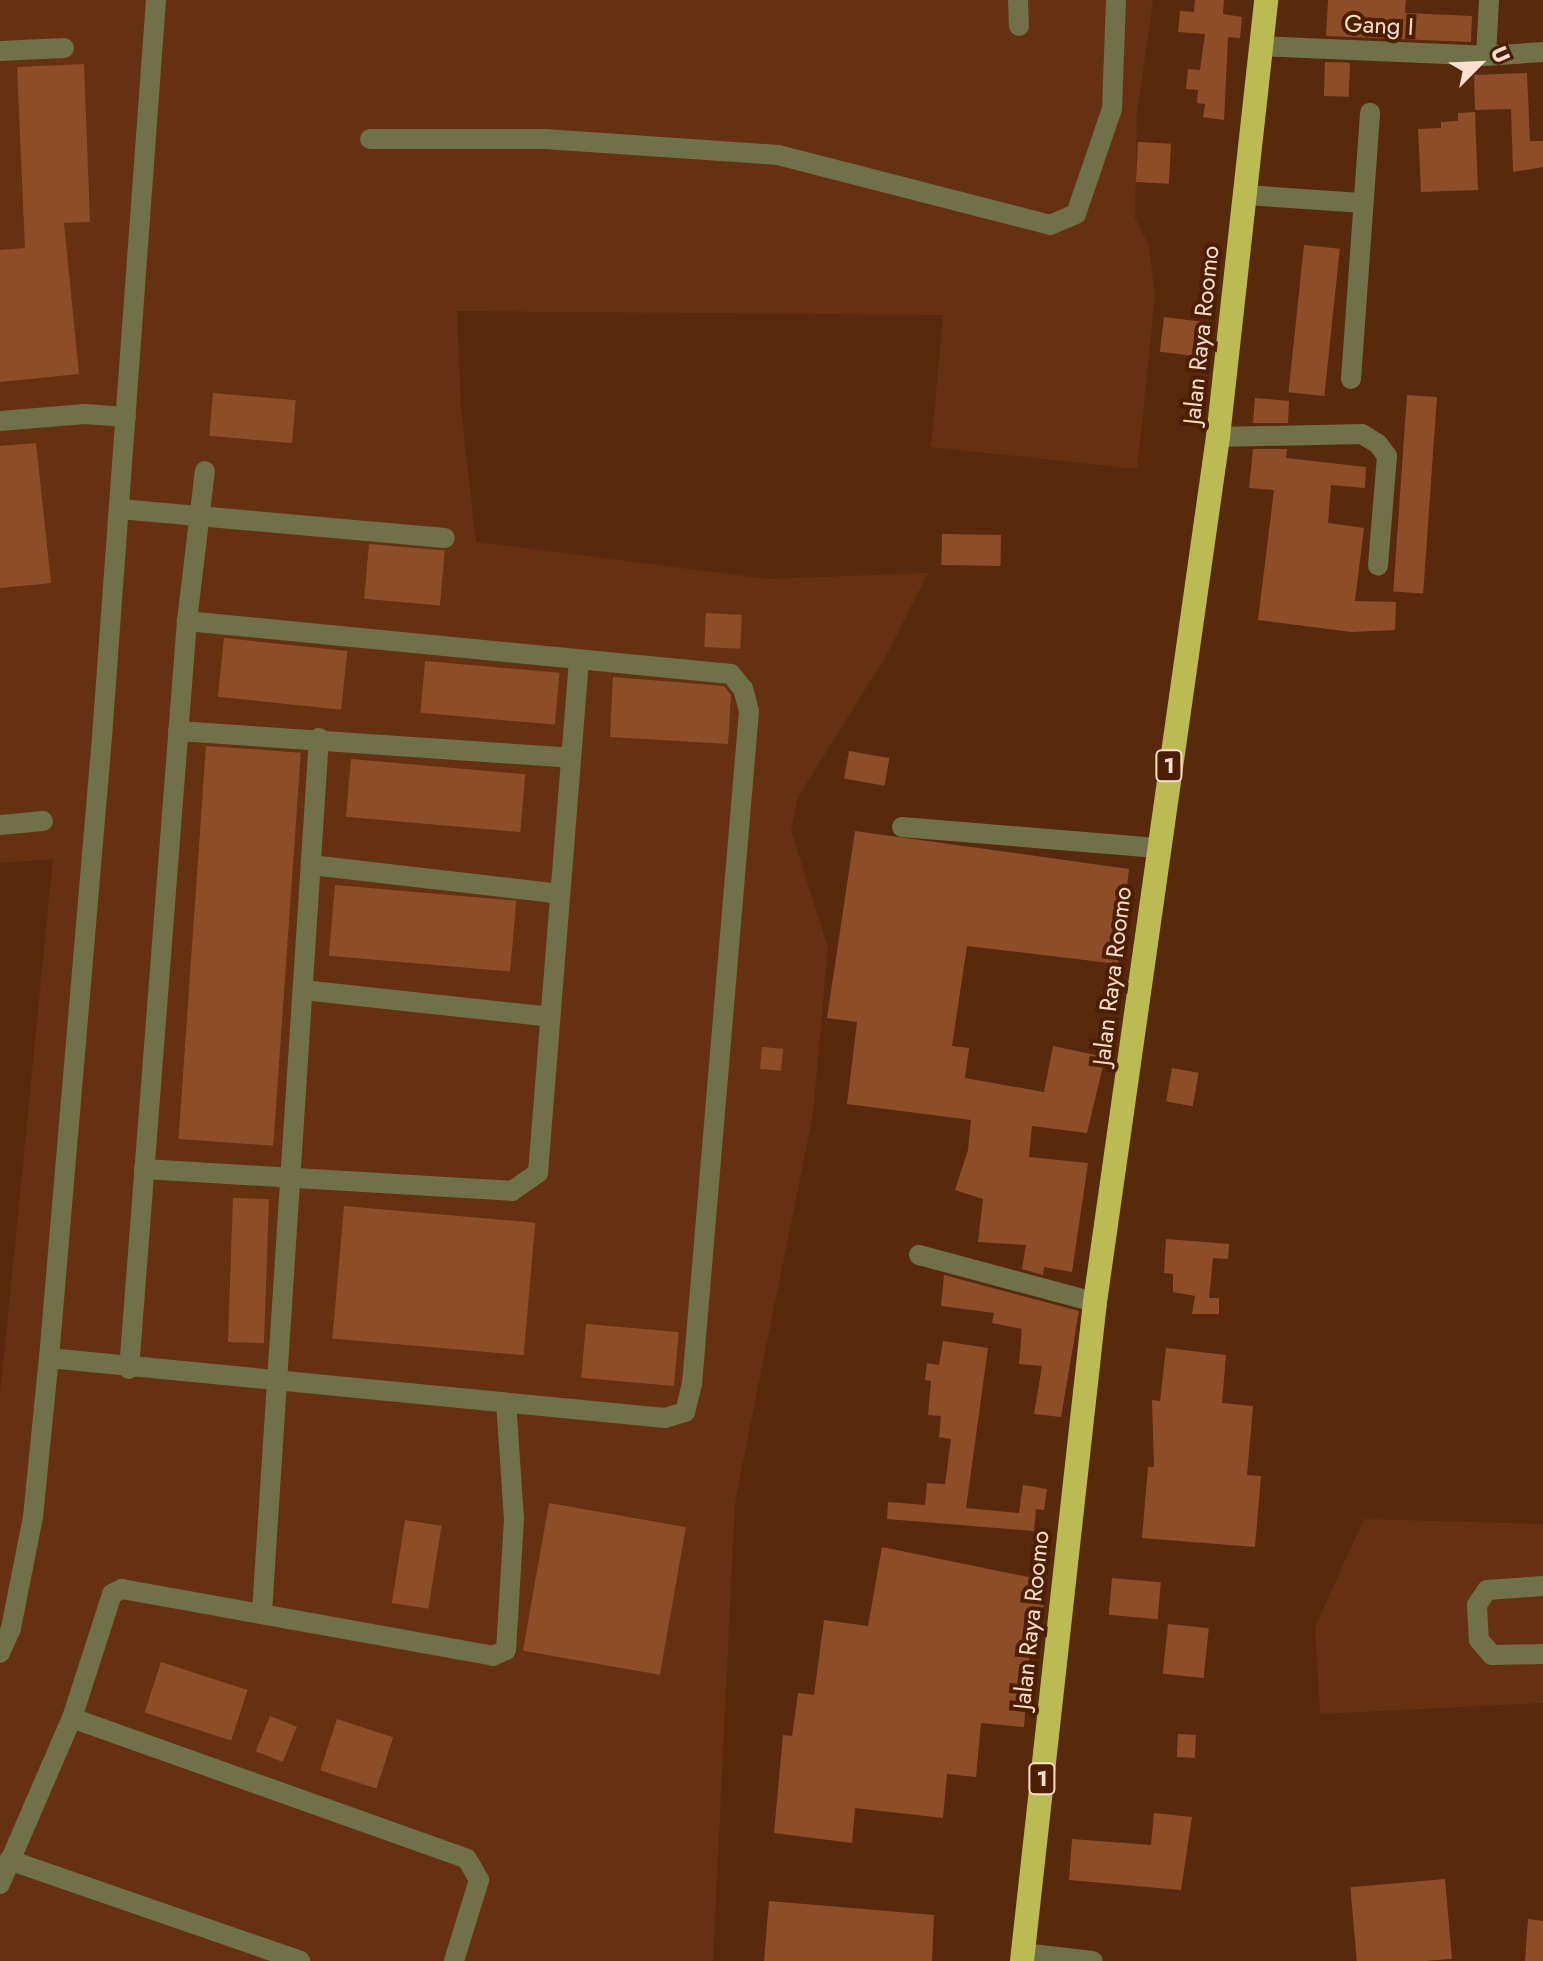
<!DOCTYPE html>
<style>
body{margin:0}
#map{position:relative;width:1543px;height:1961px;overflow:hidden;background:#59290d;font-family:Jost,sans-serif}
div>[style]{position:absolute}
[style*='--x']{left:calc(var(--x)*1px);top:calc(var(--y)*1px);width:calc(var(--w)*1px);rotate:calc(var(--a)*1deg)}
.built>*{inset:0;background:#663111}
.building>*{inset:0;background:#8e4d29;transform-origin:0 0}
.minor>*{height:20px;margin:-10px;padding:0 10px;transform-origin:10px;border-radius:10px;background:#707049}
.highway>*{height:24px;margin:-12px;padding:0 12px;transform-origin:12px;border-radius:12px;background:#bcba53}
span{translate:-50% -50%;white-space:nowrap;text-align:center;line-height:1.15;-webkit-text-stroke:8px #4d1f01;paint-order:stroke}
.shield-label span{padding:2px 6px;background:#4d1f01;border:2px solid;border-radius:6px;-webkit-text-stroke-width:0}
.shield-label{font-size:22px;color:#fedfd0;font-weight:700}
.street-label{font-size:24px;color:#fedfd0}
.north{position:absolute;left:1439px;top:24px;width:80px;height:80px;-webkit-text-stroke:6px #4d1f01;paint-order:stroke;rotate:66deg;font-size:22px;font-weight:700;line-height:32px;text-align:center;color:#fedfd0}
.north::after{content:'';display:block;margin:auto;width:28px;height:36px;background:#fedfd0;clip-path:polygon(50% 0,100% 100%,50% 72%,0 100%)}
</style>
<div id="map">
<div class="built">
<i style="clip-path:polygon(0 0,1153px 0,1137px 113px,1135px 218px,1149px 246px,1155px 297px,1137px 469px,931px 447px,943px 315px,457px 311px,461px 410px,476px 542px,767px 579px,928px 573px,886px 656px,798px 797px,791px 830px,828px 948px,813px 1114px,735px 1502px,713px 1961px,0 1961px,0 1396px,53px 859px,0 863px)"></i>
<i style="clip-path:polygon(1364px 1519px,1543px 1524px,1543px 1703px,1320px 1714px,1315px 1627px)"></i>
</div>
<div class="building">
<i style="clip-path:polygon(1195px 0,1224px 0,1223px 14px,1242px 17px,1240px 38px,1228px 37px,1224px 120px,1203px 117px,1205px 104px,1197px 103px,1198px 90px,1186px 89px,1188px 69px,1200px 70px,1205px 34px,1178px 32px,1180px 11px,1194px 12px)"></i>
<i style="clip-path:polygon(1328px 0,1406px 0,1405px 13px,1472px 16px,1471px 42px,1326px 36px)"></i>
<i style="left:1325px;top:62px;width:25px;height:34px;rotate:2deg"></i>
<i style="clip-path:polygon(84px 64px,90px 222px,64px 223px,79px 374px,0 382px,0 250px,25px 248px,17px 67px)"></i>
<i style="clip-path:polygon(1527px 73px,1530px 141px,1543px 141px,1543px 167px,1513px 172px,1511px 109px,1475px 110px,1474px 75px)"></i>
<i style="clip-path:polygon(1475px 112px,1478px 190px,1421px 192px,1418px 129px,1441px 128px,1441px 122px,1458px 121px,1458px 113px)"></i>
<i style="left:1138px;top:142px;width:33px;height:40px;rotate:3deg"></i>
<i style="left:1304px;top:245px;width:36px;height:148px;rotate:6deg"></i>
<i style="left:1164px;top:317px;width:38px;height:35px;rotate:7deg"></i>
<i style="left:213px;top:393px;width:83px;height:43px;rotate:5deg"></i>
<i style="left:1407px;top:395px;width:30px;height:197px;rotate:4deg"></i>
<i style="clip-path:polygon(1255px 398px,1289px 401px,1288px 423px,1253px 423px)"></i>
<i style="clip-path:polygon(36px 443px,51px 583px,0 588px,0 446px)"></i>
<i style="clip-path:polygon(1253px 449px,1287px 449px,1286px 458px,1366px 467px,1365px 488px,1331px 485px,1328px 523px,1364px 528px,1355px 601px,1396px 602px,1395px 630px,1351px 632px,1258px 620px,1274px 490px,1249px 488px)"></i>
<i style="left:942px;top:534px;width:59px;height:31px;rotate:1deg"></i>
<i style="left:369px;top:544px;width:76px;height:55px;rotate:5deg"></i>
<i style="left:706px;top:613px;width:36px;height:34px;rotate:3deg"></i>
<i style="left:224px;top:638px;width:124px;height:59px;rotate:6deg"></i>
<i style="left:425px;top:661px;width:135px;height:52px;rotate:5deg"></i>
<i style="clip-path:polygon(613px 677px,724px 686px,731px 695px,728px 744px,610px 737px)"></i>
<i style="left:206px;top:746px;width:95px;height:394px;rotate:4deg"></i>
<i style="left:849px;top:751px;width:41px;height:28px;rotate:10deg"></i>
<i style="left:351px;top:759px;width:175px;height:58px;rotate:5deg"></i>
<i style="clip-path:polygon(855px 831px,1129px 869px,1118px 964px,967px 946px,952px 1046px,969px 1048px,965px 1078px,1044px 1092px,1053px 1046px,1105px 1057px,1087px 1133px,1032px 1126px,1029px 1157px,1088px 1163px,1072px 1272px,1044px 1267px,1043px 1275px,1022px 1269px,1026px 1245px,978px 1242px,983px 1199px,955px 1190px,968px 1150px,971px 1120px,847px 1104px,857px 1022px,827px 1018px)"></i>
<i style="left:335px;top:885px;width:182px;height:71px;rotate:5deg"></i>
<i style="left:762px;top:1047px;width:21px;height:22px;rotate:5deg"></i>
<i style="left:1172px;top:1068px;width:27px;height:34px;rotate:10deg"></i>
<i style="left:233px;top:1198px;width:36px;height:144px;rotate:2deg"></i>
<i style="left:344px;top:1206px;width:192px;height:133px;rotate:5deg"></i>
<i style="clip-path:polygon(1166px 1239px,1229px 1244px,1228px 1259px,1213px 1258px,1209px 1298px,1219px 1298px,1219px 1314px,1192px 1314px,1195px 1296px,1173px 1292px,1173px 1274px,1164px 1273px)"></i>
<i style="clip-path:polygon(944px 1275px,1079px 1311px,1061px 1417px,1034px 1414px,1042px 1366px,1019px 1364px,1022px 1329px,992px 1323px,994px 1313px,941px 1306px)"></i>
<i style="left:586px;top:1324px;width:93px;height:54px;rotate:5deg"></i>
<i style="clip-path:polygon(943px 1341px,988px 1348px,966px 1508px,1019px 1513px,1023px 1485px,1047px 1489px,1044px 1510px,1036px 1509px,1034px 1531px,887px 1519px,888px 1502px,925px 1505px,927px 1483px,945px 1484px,951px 1439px,939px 1437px,941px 1416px,928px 1415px,931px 1381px,925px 1380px,927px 1363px,939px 1365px)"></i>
<i style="clip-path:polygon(1166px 1348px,1226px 1355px,1222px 1403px,1253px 1406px,1247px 1475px,1261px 1476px,1255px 1547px,1142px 1538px,1148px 1467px,1154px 1467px,1152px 1400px,1160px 1401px)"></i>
<i style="left:549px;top:1503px;width:139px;height:150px;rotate:10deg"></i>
<i style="left:405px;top:1520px;width:37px;height:84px;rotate:9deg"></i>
<i style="clip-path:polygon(882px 1547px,1047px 1581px,1039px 1638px,1031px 1637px,1024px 1727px,981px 1723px,976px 1777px,947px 1774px,943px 1818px,855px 1808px,852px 1843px,774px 1833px,783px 1735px,792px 1736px,798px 1693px,814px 1695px,824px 1620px,868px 1626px)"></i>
<i style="left:1112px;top:1578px;width:49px;height:37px;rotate:5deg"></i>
<i style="left:1168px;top:1624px;width:41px;height:50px;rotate:6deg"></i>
<i style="left:161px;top:1662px;width:91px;height:53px;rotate:18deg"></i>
<i style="left:270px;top:1716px;width:29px;height:38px;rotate:22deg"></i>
<i style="left:337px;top:1719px;width:59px;height:54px;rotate:18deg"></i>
<i style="left:1178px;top:1734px;width:18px;height:23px;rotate:3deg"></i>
<i style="clip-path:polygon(1154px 1813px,1192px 1817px,1181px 1890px,1069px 1880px,1072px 1839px,1151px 1845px)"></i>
<i style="left:1445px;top:1879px;width:80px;height:95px;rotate:85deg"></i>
<i style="clip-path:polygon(769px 1901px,934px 1915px,932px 1961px,764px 1961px)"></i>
<i style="clip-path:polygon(1528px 1919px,1543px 1921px,1543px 1961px,1525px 1961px)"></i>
</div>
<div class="minor">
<i style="--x:1018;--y:0;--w:26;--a:88"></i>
<i style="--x:1261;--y:46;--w:225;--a:2.5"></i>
<i style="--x:1486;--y:56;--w:57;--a:-4"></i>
<i style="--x:0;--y:51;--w:64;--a:-2.7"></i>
<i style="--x:1486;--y:56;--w:56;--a:-86.9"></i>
<i style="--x:370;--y:139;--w:175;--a:0"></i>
<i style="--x:545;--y:139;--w:234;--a:3.9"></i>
<i style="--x:778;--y:155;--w:281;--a:14.4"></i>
<i style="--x:1050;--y:225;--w:28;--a:-23"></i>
<i style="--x:1076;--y:214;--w:111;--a:-71.1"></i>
<i style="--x:1112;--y:109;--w:109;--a:-87.9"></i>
<i style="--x:1245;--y:195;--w:116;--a:3.9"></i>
<i style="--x:1351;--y:379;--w:267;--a:-85.9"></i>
<i style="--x:0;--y:421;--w:85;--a:-4.7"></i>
<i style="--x:85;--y:414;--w:41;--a:4.2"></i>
<i style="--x:1218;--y:437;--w:144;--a:-1.2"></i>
<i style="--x:1362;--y:434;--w:19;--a:32"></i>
<i style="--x:1378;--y:444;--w:15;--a:53"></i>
<i style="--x:1387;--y:456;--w:110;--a:94.7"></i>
<i style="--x:120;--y:509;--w:326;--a:5.1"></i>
<i style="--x:178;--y:731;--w:394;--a:3.9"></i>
<i style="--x:0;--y:825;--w:43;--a:-5.3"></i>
<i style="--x:902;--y:827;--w:256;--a:4.7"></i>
<i style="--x:311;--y:865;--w:251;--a:6.6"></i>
<i style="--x:303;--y:990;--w:248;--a:6.2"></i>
<i style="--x:144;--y:1169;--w:369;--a:3.4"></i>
<i style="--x:512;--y:1191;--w:32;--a:-35"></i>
<i style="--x:538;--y:1173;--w:515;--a:-85.43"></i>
<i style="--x:919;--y:1255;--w:182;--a:15"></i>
<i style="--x:49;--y:1358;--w:619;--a:5.56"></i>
<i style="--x:665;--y:1418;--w:21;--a:-17"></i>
<i style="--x:685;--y:1412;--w:29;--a:-76"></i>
<i style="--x:692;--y:1384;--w:675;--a:-85.16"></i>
<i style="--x:749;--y:711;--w:23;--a:-105"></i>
<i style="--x:743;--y:689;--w:19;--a:-129"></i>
<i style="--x:731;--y:674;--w:547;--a:-174.44"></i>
<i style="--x:129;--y:1369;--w:750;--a:-85.57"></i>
<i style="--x:187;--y:621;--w:151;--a:-83.2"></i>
<i style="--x:1543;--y:1586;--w:56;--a:175.9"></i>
<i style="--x:1487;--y:1590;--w:18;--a:124"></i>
<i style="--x:1477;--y:1605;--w:35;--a:87"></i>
<i style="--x:1479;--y:1640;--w:20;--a:49"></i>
<i style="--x:1492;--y:1655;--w:51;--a:-1.1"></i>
<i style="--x:262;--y:1612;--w:876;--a:-86.27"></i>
<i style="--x:0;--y:1653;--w:27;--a:-66"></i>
<i style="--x:11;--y:1628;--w:113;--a:-78.8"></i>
<i style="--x:33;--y:1517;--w:160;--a:-84.3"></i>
<i style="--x:49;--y:1358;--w:623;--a:-85.12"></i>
<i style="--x:102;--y:737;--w:739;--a:-85.81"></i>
<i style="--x:72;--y:1718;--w:419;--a:19.6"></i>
<i style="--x:467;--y:1859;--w:24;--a:60"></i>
<i style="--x:479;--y:1880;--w:85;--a:107.2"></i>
<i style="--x:9;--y:1860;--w:308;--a:19.1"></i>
<i style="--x:0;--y:1884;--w:181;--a:-66.6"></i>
<i style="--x:72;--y:1718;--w:130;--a:-72.1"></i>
<i style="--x:112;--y:1594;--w:11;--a:-27"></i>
<i style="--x:122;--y:1589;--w:377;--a:10.2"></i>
<i style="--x:493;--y:1656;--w:14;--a:-25"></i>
<i style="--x:506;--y:1650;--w:131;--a:-86.5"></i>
<i style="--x:514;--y:1519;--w:116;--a:-93.9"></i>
<i style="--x:1023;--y:1953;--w:70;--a:6.5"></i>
</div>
<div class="highway">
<i style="--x:1022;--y:1961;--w:663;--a:-83.68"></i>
<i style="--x:1095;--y:1302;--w:874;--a:-81.91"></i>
<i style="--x:1218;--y:437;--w:440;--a:-83.7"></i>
</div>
<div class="shield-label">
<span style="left:1169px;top:766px">1</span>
<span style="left:1042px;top:1779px">1</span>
</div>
<div class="street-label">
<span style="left:1379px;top:25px;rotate:3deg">Gang I</span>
<span style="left:1201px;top:335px;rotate:-84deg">Jalan Raya Roomo</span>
<span style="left:1112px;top:976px;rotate:-83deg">Jalan Raya Roomo</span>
<span style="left:1031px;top:1620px;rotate:-84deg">Jalan Raya Roomo</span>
</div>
<div class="north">U</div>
</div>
